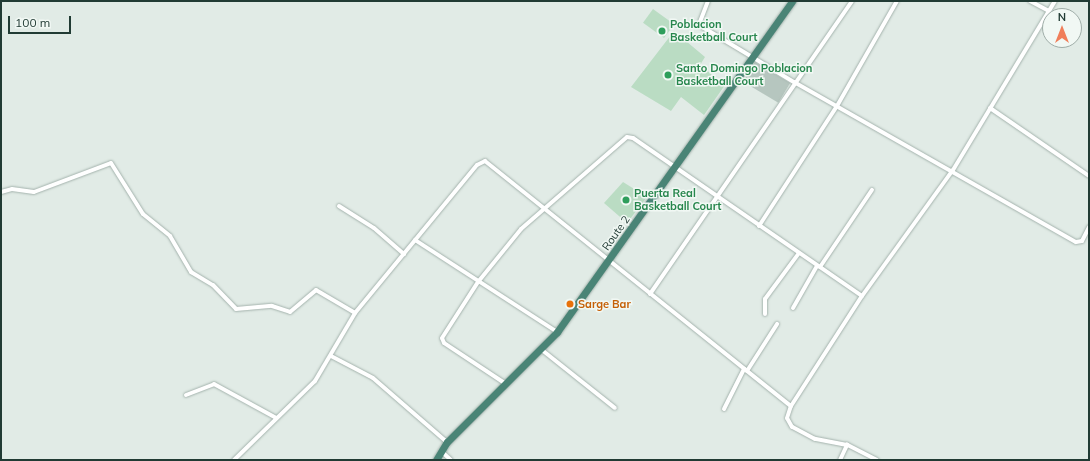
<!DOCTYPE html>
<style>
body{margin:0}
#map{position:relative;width:1090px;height:461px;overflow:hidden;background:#e1ebe6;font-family:Mulish,sans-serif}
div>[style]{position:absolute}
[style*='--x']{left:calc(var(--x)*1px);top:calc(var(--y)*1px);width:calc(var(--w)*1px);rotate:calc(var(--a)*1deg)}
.green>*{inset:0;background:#badcc3;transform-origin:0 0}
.building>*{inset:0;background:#b6c6bf;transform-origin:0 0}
.roads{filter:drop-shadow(0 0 1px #a4b3ad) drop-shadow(0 0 1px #a4b3ad)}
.minor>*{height:4px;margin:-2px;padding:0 2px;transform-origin:2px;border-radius:2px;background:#fff}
.trunk>*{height:7px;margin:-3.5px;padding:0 3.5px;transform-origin:3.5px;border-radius:3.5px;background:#4a8476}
.dots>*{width:11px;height:11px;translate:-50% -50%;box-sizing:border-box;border:2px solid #f1f8f4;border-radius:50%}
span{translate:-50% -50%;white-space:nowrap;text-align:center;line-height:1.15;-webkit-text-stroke:3px #f1f8f4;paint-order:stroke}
.leisure-label{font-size:11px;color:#27864d;font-weight:700}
.left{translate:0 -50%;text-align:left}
.street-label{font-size:11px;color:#213b34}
.food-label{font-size:11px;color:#c56008;font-weight:700}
.frame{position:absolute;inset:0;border:2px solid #213b34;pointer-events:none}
.north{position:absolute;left:1042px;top:8px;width:40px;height:40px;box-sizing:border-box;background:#f1f8f4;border:1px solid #9eaca7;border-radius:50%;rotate:0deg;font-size:11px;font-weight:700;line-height:16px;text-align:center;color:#213b34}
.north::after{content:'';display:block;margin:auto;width:14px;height:18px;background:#f07e5a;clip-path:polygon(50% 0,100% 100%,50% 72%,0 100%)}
.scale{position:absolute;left:8px;top:16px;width:63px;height:18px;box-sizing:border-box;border:2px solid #213b34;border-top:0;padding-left:5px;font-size:12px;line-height:14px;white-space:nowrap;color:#213b34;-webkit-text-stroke:3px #f1f8f4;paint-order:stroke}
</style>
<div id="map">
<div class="green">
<i style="left:653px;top:9px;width:26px;height:17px;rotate:36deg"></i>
<i style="clip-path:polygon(674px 31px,705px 57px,700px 65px,725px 85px,704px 115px,681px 97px,671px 111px,631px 87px)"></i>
<i style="clip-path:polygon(623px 182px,647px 197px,627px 223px,604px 203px)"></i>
</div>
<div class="building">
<i style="left:755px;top:62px;width:41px;height:23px;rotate:31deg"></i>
</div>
<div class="roads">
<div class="minor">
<i style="--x:708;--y:1;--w:26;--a:111"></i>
<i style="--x:699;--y:25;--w:111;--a:31"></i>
<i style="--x:794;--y:82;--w:324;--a:29.6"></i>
<i style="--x:1076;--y:242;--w:6;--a:-9"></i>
<i style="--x:1082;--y:241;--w:16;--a:-63"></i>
<i style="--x:1030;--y:1;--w:21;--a:28"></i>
<i style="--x:990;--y:108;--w:120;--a:34.5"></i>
<i style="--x:1;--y:192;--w:11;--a:-15"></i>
<i style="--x:12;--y:189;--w:22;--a:8"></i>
<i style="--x:34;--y:192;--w:82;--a:-20.6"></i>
<i style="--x:111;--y:163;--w:60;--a:57.9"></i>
<i style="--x:143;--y:214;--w:35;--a:39"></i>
<i style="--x:170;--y:236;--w:42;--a:59.7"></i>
<i style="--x:191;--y:272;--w:26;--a:31"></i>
<i style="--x:213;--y:285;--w:33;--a:46"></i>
<i style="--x:236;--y:309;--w:36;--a:-5"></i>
<i style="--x:272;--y:306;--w:19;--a:18"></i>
<i style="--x:290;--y:312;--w:34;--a:-40"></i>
<i style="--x:316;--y:290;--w:45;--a:30.5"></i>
<i style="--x:339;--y:206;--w:41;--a:32.2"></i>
<i style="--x:374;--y:228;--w:40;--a:41"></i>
<i style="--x:759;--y:226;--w:143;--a:-57"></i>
<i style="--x:837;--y:106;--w:121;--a:-60.3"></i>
<i style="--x:415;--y:240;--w:169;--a:32.9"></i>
<i style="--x:820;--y:267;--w:93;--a:-56"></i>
<i style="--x:650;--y:294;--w:356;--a:-55.4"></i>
<i style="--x:793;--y:308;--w:48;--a:-60.3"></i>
<i style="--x:765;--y:314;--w:15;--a:-90"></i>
<i style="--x:765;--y:299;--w:57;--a:-53.5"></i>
<i style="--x:542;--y:350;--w:93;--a:38.5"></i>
<i style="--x:331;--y:356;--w:47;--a:27.6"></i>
<i style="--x:373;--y:378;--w:98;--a:40.9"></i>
<i style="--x:747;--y:371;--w:56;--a:-57.4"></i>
<i style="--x:506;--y:384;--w:74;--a:-146.5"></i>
<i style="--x:444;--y:343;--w:5;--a:-112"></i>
<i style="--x:442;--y:338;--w:67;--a:-57.3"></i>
<i style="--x:478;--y:282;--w:68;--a:-50.9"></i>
<i style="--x:521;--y:229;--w:140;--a:-41"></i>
<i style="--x:627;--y:137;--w:6;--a:9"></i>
<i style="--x:633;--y:138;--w:278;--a:34.6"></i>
<i style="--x:186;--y:395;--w:30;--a:-21"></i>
<i style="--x:214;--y:384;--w:71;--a:28.7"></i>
<i style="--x:724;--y:409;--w:45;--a:-63.4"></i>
<i style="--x:441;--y:451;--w:13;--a:42"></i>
<i style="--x:234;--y:460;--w:113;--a:-44.3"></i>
<i style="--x:315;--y:381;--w:79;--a:-59.5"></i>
<i style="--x:355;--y:313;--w:192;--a:-50.5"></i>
<i style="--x:477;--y:165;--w:9;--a:-27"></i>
<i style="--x:485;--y:161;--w:392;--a:38.7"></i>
<i style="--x:840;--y:460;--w:17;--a:-65"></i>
<i style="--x:877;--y:460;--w:34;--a:-153"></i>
<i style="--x:847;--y:445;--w:33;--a:-169"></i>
<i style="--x:815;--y:439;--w:26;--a:-152"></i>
<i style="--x:792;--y:427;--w:10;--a:-119"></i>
<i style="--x:787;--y:418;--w:13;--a:-72"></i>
<i style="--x:791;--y:406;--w:131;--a:-57.2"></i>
<i style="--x:862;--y:296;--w:155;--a:-54.2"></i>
<i style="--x:953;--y:170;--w:197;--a:-58.9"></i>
</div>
<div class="trunk">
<i style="--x:436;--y:460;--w:21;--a:-59"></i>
<i style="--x:447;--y:442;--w:156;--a:-45"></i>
<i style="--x:557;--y:332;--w:406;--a:-54.6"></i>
</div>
</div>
<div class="dots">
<i style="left:662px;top:31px;background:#2e9e5b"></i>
<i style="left:668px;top:75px;background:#2e9e5b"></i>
<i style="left:626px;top:200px;background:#2e9e5b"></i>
<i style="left:570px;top:304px;background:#e8710a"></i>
</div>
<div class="leisure-label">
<span class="left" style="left:670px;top:31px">Poblacion<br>Basketball Court</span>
<span class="left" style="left:676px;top:75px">Santo Domingo Poblacion<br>Basketball Court</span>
<span class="left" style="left:634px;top:200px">Puerta Real<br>Basketball Court</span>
</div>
<div class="street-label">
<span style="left:616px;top:233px;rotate:-55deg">Route 2</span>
</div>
<div class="food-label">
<span class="left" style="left:578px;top:304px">Sarge Bar</span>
</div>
<div class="frame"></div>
<div class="north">N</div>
<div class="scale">100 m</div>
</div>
